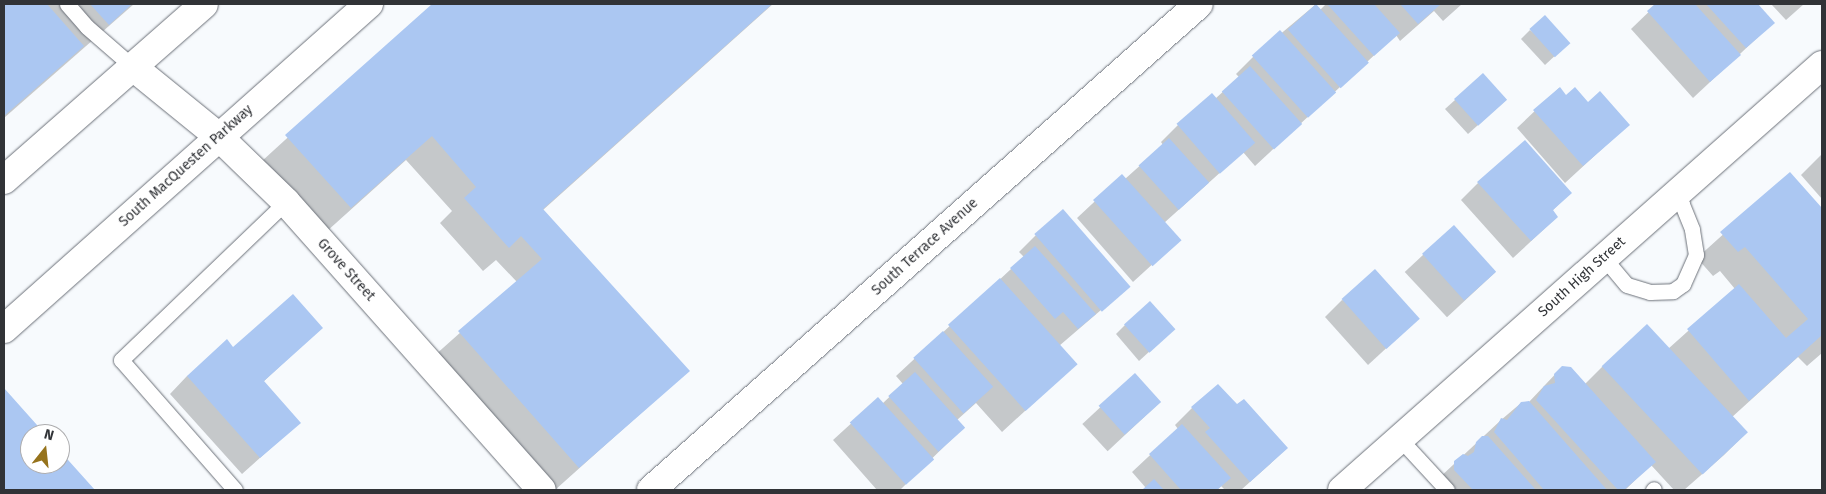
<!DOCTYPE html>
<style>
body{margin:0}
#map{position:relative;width:1826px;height:494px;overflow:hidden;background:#f7fafd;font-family:"Fira Sans",sans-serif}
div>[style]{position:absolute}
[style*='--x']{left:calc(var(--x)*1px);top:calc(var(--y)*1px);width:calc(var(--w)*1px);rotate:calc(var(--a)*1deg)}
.shadow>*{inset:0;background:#0003;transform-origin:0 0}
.building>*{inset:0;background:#abc7f2;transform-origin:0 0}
.roads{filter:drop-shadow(0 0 1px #6c7179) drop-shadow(0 0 1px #6c7179)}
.service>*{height:15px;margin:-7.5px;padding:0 7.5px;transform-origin:7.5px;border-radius:7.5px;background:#fff}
.minor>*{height:28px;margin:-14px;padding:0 14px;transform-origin:14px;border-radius:14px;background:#fff}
span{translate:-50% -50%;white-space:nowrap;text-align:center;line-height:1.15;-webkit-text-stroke:4px #fff;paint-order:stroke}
.street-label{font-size:14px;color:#313337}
.frame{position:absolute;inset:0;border:5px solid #313337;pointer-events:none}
.north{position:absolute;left:20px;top:424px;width:50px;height:50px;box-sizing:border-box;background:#fff;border:1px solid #adadaf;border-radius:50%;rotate:16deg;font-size:14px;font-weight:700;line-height:20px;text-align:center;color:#313337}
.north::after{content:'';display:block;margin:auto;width:18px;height:22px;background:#96731c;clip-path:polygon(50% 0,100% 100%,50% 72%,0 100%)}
</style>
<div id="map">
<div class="shadow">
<i style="clip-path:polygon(4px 4px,134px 4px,4px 118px)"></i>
<i style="clip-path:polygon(434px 4px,773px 4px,543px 210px,688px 371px,555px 490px,434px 356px,517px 282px,496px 260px,483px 271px,440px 223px,452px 211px,406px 160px,326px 232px,262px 161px)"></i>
<i style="clip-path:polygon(1326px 4px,1462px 4px,1443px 21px,1434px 11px,1400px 41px,1396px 35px,1255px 166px,1243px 152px,1164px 223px,1179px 240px,1133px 282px,1077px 218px,1122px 176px,1125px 179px,1163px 145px,1161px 142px,1178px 125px,1215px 99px,1239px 77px,1236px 74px,1253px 57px,1315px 5px,1320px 10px)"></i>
<i style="clip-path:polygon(1657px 4px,1756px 4px,1773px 23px,1693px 98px,1631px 29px)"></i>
<i style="clip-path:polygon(1771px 4px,1804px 4px,1786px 20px)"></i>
<i style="clip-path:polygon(1530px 30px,1559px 52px,1545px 65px,1521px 39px)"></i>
<i style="clip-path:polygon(1559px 88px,1566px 97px,1588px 104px,1628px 125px,1565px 183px,1517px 128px)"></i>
<i style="clip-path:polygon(1455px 100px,1506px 100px,1468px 134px,1445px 109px)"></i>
<i style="clip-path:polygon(1822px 154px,1822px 199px,1801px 175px)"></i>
<i style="clip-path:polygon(1790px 174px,1822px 210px,1822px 353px,1807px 366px,1798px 357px,1731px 418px,1746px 433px,1724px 455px,1684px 490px,1674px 490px,1651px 465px,1625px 490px,1440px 490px,1438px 479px,1501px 420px,1521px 403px,1528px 403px,1562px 367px,1585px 384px,1602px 367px,1668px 349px,1735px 289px,1720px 271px,1713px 276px,1697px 258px)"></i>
<i style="clip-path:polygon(1478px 183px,1570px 193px,1552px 211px,1557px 217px,1513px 258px,1461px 200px)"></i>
<i style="left:1453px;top:227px;width:62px;height:66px;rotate:47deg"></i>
<i style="clip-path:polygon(1036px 235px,1129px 286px,1059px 346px,1075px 365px,1002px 432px,976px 403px,957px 420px,963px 428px,900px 490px,877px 490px,833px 440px,878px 399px,882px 404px,903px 384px,896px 376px,1024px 257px,1019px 252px)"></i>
<i style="clip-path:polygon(1342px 300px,1418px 319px,1368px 365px,1325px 317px)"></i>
<i style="clip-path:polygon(1125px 325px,1174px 329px,1139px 361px,1116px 334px)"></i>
<i style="clip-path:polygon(322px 327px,263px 382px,299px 423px,242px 474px,170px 394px,187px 376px)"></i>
<i style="left:1135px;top:375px;width:37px;height:72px;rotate:47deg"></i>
<i style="clip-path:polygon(4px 390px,43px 434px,30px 434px,30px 464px,60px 464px,60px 453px,94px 490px,4px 490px)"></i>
<i style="clip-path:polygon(1237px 406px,1287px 448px,1269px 465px,1241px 490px,1225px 490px,1221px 486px,1217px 490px,1144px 490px,1146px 488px,1132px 472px,1178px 429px,1175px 425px,1192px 408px)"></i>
</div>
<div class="building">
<i style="clip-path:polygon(4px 4px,47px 4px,84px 46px,4px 116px)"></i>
<i style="clip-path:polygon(90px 4px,132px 4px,109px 25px)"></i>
<i style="clip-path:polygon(432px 4px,772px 4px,543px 209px,690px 371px,579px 468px,458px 331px,542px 259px,521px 236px,509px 248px,464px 198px,476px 187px,432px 136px,351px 208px,285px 135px)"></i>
<i style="left:1316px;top:4px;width:79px;height:38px;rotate:48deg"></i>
<i style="clip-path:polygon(1327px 4px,1374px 4px,1400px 33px,1374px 56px)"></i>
<i style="clip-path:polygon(1400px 4px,1441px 4px,1418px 24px)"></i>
<i style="clip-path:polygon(1655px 4px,1695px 4px,1741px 55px,1710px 82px,1647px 11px)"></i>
<i style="clip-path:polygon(1706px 4px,1758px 4px,1775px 23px,1746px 48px)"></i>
<i style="left:1545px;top:15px;width:38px;height:21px;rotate:48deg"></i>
<i style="left:1280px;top:30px;width:84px;height:38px;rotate:48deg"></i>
<i style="left:1250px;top:66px;width:78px;height:38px;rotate:48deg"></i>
<i style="left:1483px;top:73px;width:36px;height:39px;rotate:48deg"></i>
<i style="clip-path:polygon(1560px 87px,1566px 95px,1575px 87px,1588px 102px,1600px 91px,1630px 125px,1583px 166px,1533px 110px)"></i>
<i style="left:1212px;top:93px;width:66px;height:47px;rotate:49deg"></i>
<i style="left:1169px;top:138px;width:60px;height:41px;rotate:48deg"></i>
<i style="clip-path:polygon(1525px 140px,1572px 193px,1553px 210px,1558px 217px,1531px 241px,1477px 182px)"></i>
<i style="clip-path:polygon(1790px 172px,1822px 208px,1822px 335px,1749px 401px,1687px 329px,1739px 284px,1786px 338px,1808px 319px,1745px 247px,1738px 252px,1720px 232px)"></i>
<i style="left:1122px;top:174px;width:89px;height:39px;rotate:48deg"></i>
<i style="left:1063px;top:209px;width:103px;height:38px;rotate:49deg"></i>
<i style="left:1454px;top:225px;width:63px;height:43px;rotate:48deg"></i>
<i style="clip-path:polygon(1035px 246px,1096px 314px,1078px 329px,1063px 312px,1055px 319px,1010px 268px)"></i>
<i style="left:1375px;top:269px;width:67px;height:45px;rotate:48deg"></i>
<i style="left:1000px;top:278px;width:116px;height:70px;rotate:48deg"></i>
<i style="clip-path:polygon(293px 294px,323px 328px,264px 381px,301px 423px,260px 458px,187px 376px,227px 339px,233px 347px)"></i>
<i style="left:1150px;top:301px;width:38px;height:35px;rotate:48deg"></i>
<i style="left:1647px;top:324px;width:148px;height:62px;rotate:47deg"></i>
<i style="left:943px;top:331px;width:75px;height:40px;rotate:48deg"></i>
<i style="clip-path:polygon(1562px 366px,1571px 367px,1656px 462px,1624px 490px,1618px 490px,1536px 400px,1544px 386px,1555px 383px,1554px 374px)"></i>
<i style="left:915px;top:372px;width:75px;height:36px;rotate:48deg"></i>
<i style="left:1135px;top:373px;width:39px;height:49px;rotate:48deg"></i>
<i style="clip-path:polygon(1218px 384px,1237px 404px,1244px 399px,1288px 448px,1250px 482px,1205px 432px,1210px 428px,1191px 407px)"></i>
<i style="clip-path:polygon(4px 388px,45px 434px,30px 434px,30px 464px,60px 464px,60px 451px,95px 490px,4px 490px)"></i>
<i style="left:878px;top:397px;width:84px;height:38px;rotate:48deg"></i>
<i style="clip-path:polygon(1529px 401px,1607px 490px,1544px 490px,1494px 432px,1501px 418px,1507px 420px,1521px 402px)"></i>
<i style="clip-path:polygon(1182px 424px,1231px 478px,1217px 490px,1181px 490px,1149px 454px)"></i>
<i style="clip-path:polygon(1482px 436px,1488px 436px,1536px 490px,1473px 490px,1454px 470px,1454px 461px,1463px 454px,1468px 456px,1474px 452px,1476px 442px)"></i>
<i style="clip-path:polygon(1154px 479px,1164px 490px,1142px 490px)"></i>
</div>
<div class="roads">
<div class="service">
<i style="--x:67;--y:4;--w:30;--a:49"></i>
<i style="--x:87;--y:27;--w:61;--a:41"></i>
<i style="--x:1604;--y:258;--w:35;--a:50"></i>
<i style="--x:1627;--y:285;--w:24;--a:17"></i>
<i style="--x:1650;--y:292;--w:23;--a:-2"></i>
<i style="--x:1673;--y:291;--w:12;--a:-35"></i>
<i style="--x:1683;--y:284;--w:32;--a:-66"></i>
<i style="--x:1696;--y:255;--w:26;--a:-99"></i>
<i style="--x:1692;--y:229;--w:27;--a:-112"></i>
<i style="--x:1682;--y:204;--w:11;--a:-135"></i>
<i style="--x:1400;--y:439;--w:69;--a:47.3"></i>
<i style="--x:235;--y:490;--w:173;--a:-131.2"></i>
<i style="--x:121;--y:360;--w:228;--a:-43.8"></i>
<i style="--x:1653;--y:490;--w:1;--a:-45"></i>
</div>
<div class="minor">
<i style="--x:133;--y:67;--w:109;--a:39.1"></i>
<i style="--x:218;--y:136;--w:95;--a:44.1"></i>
<i style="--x:286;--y:202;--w:385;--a:48.4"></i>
<i style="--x:4;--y:180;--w:266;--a:-41.3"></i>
<i style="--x:4;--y:329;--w:489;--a:-41.7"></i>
<i style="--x:651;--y:490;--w:732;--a:-41.57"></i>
<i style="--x:1342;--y:490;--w:641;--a:-41.52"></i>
</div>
</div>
<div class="street-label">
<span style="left:186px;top:166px;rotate:-42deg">South MacQuesten Parkway</span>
<span style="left:925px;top:247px;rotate:-42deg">South Terrace Avenue</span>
<span style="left:346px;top:270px;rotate:48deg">Grove Street</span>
<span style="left:1582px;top:277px;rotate:-42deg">South High Street</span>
</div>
<div class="frame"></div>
<div class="north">N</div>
</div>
